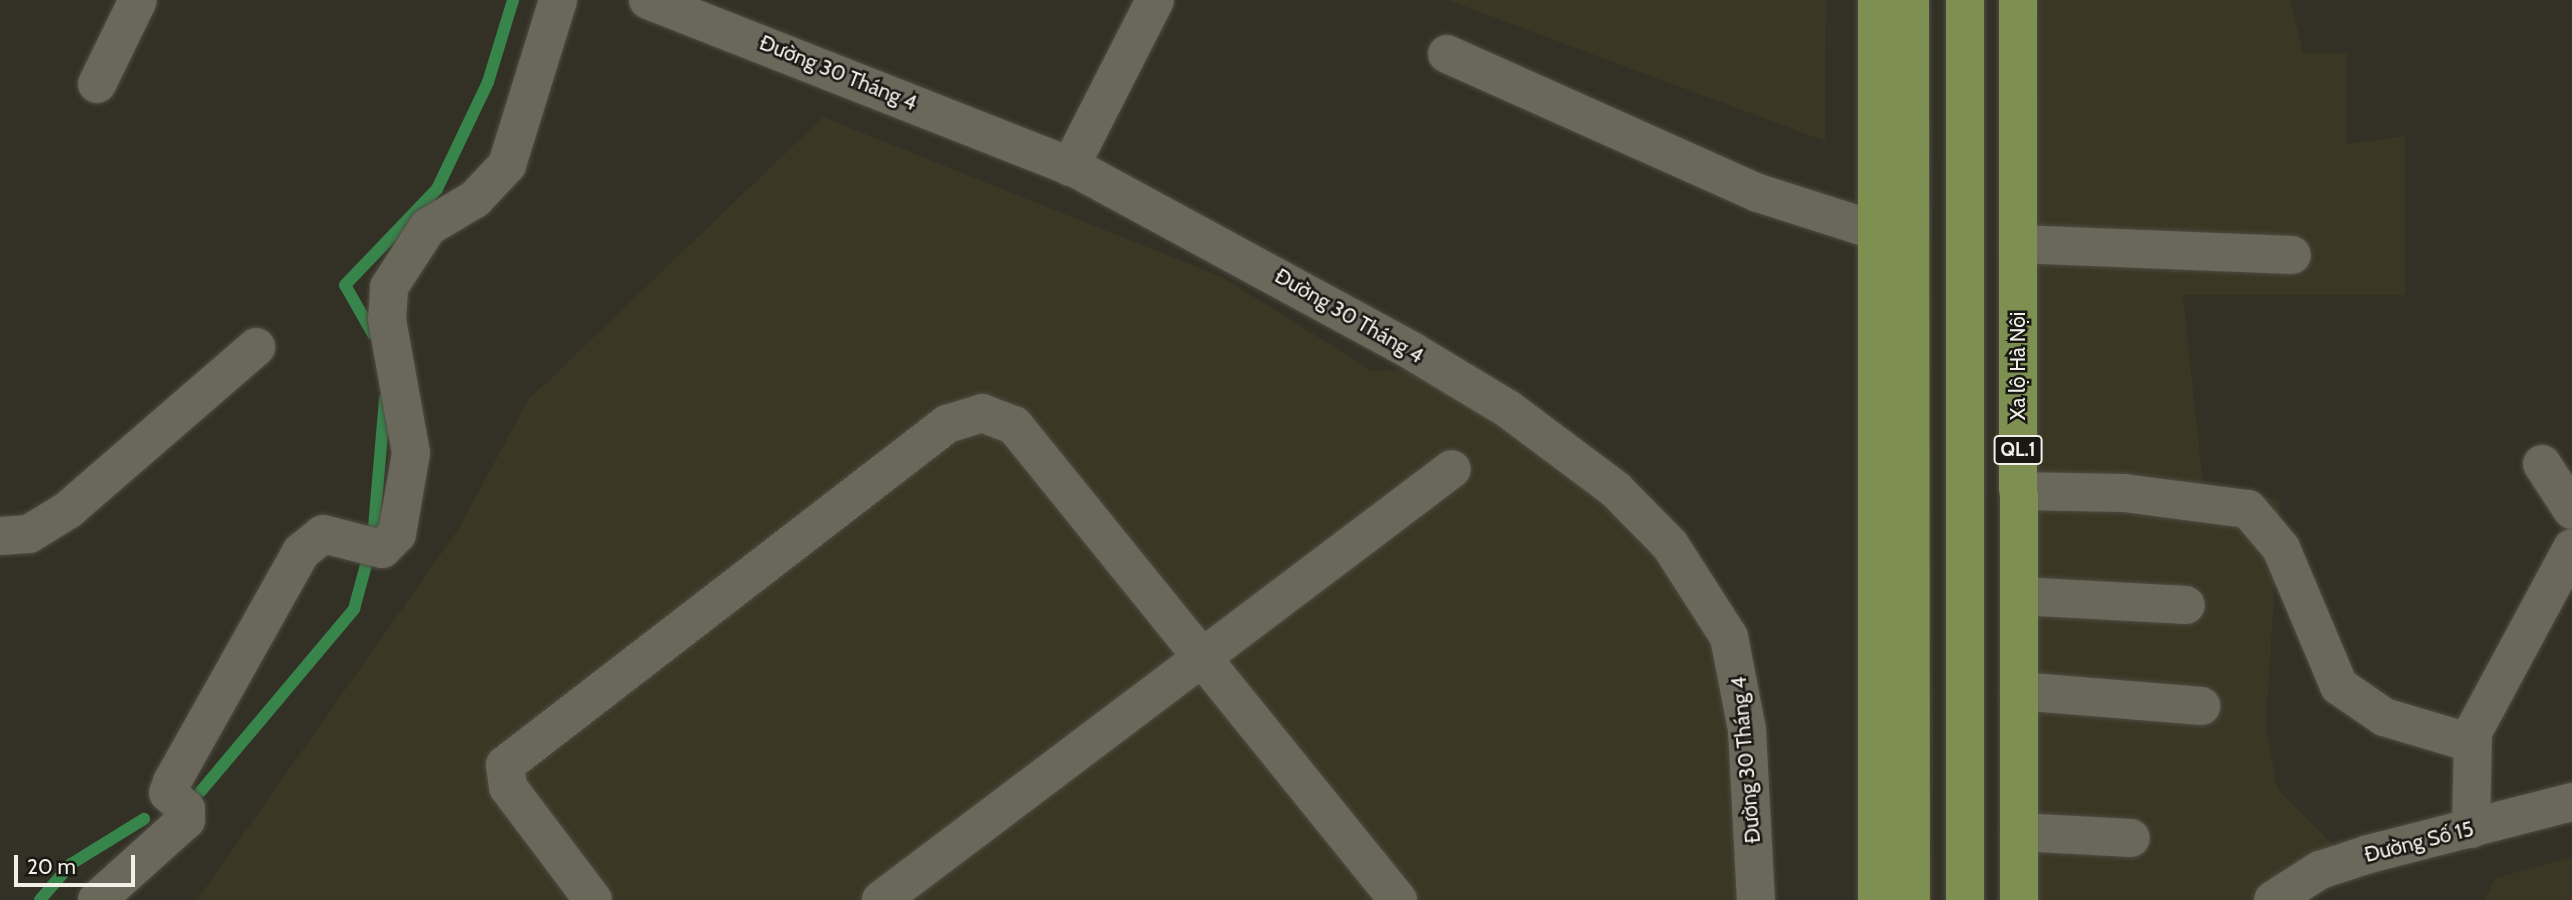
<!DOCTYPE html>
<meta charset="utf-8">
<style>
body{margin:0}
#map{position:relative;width:2572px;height:900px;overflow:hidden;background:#333025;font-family:Cabin,sans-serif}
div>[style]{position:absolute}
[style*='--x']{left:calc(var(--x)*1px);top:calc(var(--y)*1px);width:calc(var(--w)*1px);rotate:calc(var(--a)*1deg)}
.built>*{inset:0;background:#3b3725}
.stream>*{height:12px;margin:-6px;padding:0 6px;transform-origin:6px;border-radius:6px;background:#38854c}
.roads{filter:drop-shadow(0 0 2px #4e4c42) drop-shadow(0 0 2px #4e4c42)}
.minor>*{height:38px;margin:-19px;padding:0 19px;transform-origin:19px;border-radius:19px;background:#6a675b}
.highway>*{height:38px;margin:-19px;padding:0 19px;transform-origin:19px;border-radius:19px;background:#7d9051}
span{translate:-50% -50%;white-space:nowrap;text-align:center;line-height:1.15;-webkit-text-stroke:5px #191813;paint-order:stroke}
.shield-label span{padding:2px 5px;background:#191813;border:2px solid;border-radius:5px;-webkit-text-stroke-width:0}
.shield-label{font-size:19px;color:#f1efe8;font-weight:700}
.street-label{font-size:21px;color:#f1efe8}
.scale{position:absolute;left:14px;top:855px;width:121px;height:32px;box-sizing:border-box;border:4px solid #f1efe8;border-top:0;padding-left:9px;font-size:21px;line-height:24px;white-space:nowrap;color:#f1efe8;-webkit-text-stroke:5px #191813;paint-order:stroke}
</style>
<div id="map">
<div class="built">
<i style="clip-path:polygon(1447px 0,1826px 0,1825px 141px)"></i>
<i style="clip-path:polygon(2040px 0,2290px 0,2303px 53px,2347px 53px,2347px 144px,2405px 136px,2405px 295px,2183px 295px,2203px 485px,2280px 500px,2266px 726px,2277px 788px,2336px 847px,2257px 900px,2031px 900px)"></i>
<i style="clip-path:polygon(823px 117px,1222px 277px,1372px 371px,1414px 368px,1577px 476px,1658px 554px,1706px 627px,1733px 709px,1746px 900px,197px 900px,459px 528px,528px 400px)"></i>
<i style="clip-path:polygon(2572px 857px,2572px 900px,2485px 900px,2495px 878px)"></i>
</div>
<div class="stream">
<i style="--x:373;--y:334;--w:56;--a:-119.7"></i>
<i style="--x:345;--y:285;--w:133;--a:-46.2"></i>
<i style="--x:437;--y:189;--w:119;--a:-64.5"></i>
<i style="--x:488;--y:82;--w:86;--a:-73"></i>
<i style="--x:201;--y:791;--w:238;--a:-49.9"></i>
<i style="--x:354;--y:609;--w:73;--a:-74.8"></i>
<i style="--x:373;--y:539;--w:141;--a:-85.1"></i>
<i style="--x:40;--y:900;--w:48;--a:-49.3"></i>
<i style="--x:71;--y:864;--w:86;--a:-31.7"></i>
</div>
<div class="roads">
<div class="minor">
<i style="--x:648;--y:0;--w:461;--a:21.5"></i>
<i style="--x:1077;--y:169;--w:381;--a:28.5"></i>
<i style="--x:1412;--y:351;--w:112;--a:31.1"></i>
<i style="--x:1508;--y:409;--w:134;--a:36.8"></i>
<i style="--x:1615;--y:489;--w:78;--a:45.5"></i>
<i style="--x:1670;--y:545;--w:109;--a:57.3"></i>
<i style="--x:1729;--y:637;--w:95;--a:79"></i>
<i style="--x:1747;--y:730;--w:170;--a:87"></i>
<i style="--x:1447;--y:54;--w:341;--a:24.1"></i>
<i style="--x:1758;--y:193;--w:125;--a:17.7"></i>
<i style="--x:97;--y:84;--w:93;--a:-64"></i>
<i style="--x:1070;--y:167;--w:187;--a:-63"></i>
<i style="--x:2018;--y:244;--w:274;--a:2.3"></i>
<i style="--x:2542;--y:464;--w:55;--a:56.9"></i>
<i style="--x:2018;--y:491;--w:106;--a:1.1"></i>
<i style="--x:2124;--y:493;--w:125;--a:7.4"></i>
<i style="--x:2248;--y:509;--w:51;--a:49.8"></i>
<i style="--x:2281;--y:548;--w:150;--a:67.2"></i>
<i style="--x:2339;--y:686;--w:55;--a:34.6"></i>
<i style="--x:2384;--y:717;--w:91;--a:16.6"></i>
<i style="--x:0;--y:536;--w:29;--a:-4"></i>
<i style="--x:29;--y:534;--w:46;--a:-31.6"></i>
<i style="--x:68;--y:510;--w:249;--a:-40.9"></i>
<i style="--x:2019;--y:596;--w:167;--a:3.1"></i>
<i style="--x:2019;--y:691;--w:183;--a:4.7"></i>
<i style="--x:2471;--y:829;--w:97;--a:-88.8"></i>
<i style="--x:2473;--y:732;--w:209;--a:-61.7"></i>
<i style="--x:2019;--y:832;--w:112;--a:3.1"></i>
<i style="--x:97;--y:900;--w:120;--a:-42"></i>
<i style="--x:186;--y:820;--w:11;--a:-90"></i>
<i style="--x:186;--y:809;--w:24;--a:-138"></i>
<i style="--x:168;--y:793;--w:12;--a:-70"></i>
<i style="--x:172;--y:782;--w:264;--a:-60.7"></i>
<i style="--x:301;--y:552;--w:28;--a:-39"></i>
<i style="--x:323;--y:534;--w:61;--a:14.3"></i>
<i style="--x:382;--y:549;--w:21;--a:-45"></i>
<i style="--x:397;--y:534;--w:82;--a:-80.2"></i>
<i style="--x:411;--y:453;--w:136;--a:-100.2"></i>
<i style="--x:387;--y:319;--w:32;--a:-86"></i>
<i style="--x:389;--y:287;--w:72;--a:-57"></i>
<i style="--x:428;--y:227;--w:55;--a:-30.8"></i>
<i style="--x:475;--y:199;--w:47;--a:-46.7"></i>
<i style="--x:507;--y:165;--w:173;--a:-72.8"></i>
<i style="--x:593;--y:900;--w:141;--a:-127"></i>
<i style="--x:508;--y:787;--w:22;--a:-98"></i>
<i style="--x:505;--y:765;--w:558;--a:-37.65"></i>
<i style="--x:947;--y:424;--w:37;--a:-17"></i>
<i style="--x:982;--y:413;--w:34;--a:21"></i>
<i style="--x:1014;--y:425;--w:611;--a:51.05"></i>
<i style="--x:881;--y:900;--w:715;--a:-37.05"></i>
<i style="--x:2273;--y:900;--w:56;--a:-32.6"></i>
<i style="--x:2320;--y:870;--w:52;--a:-18.1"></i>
<i style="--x:2369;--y:854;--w:210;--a:-14.4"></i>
</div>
<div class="highway">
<i style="--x:1877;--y:0;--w:900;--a:90"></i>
<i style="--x:1910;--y:0;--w:900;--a:89.94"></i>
<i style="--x:1965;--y:0;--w:900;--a:90"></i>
<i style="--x:2018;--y:0;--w:900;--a:89.94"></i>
</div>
</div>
<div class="shield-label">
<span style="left:2018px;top:450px">QL.1</span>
</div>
<div class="street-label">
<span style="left:838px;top:73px;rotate:22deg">Đường 30 Tháng 4</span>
<span style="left:1349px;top:316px;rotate:30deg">Đường 30 Tháng 4</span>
<span style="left:2018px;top:366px;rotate:-90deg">Xa lộ Hà Nội</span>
<span style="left:1746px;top:760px;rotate:-95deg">Đường 30 Tháng 4</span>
<span style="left:2419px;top:842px;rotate:-14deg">Đường Số 15</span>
</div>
<div class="scale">20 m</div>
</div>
